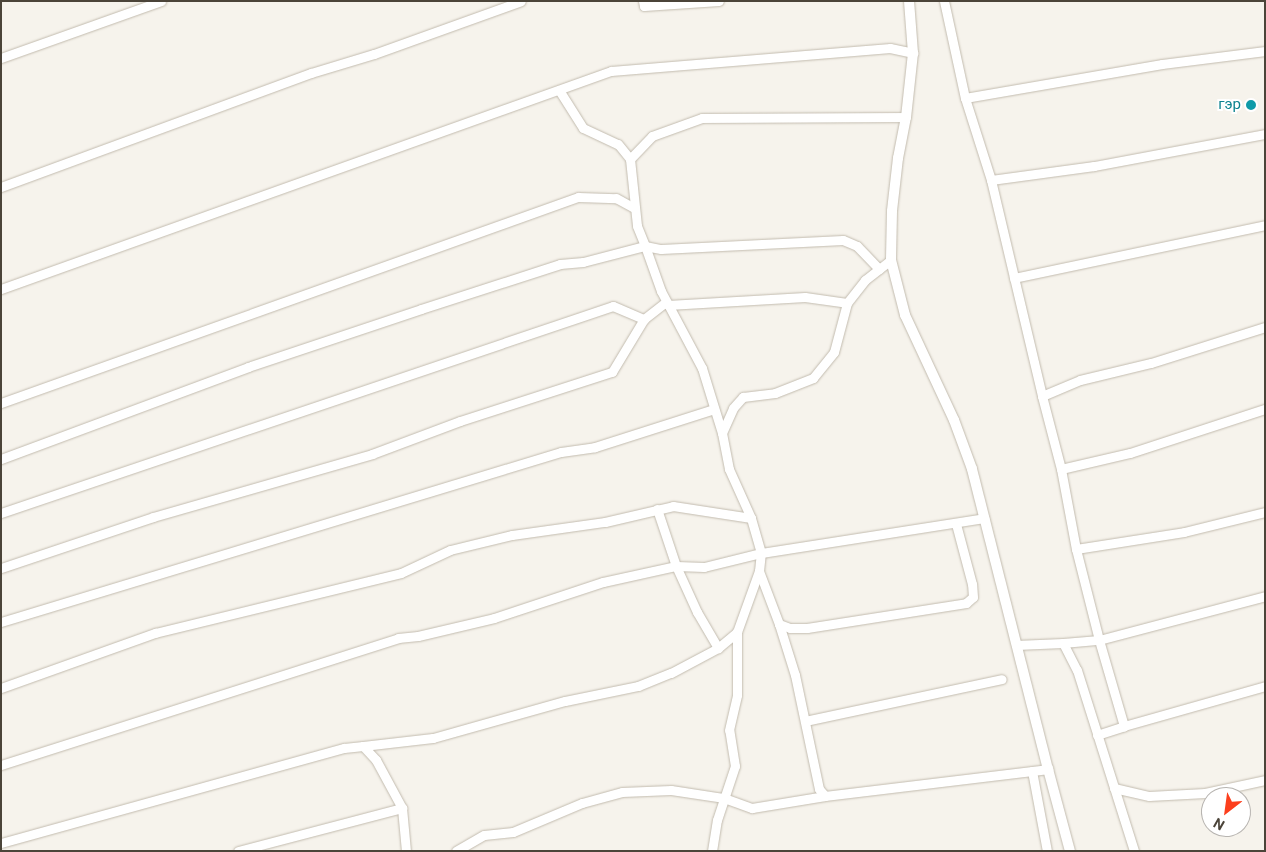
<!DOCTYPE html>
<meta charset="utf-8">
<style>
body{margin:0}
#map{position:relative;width:1266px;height:852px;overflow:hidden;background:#f6f3ec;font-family:Roboto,sans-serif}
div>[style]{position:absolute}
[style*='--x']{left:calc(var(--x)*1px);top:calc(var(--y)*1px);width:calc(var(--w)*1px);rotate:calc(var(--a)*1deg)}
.roads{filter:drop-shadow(0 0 1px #c2bbae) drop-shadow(0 0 1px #c2bbae)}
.minor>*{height:9px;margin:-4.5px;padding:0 4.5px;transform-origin:4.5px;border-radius:4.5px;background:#fff}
.tertiary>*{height:10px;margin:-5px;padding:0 5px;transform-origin:5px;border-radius:5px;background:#fff}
.dots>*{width:14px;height:14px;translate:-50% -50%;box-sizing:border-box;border:2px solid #fff;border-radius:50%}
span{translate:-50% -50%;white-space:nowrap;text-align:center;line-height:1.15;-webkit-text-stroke:4px #fff;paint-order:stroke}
.culture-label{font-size:15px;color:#0d838f}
.right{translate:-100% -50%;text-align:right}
.frame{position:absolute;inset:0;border:2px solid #4b4439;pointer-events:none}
.north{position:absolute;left:1201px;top:787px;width:50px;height:50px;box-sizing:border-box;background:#fff;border:1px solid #b7b4b0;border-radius:50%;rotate:210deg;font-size:14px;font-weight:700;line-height:20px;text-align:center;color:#4b4439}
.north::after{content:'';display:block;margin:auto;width:18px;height:22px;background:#fc3f1d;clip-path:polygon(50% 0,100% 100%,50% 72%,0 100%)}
</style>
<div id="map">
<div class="roads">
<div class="minor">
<i style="--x:643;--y:1;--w:5;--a:79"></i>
<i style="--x:644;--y:6;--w:75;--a:-3.8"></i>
<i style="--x:944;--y:1;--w:99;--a:77.8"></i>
<i style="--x:965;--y:98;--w:86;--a:72.4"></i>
<i style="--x:991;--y:180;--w:222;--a:76.7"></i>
<i style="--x:1042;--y:396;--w:75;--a:75.4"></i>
<i style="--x:1061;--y:469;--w:81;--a:79.4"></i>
<i style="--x:1076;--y:549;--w:94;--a:75.8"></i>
<i style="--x:1099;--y:640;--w:172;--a:-14.8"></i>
<i style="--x:1;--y:58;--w:170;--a:-19.6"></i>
<i style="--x:559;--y:90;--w:45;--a:57.7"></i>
<i style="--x:583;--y:128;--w:38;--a:25"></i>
<i style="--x:618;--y:144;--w:19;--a:51"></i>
<i style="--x:630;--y:159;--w:67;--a:84"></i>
<i style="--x:637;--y:226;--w:22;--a:68"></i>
<i style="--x:645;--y:246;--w:16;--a:11"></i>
<i style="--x:661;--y:249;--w:182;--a:-2.8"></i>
<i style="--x:843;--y:240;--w:15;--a:23"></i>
<i style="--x:857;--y:246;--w:32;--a:46"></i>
<i style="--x:965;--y:98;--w:200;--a:-9.8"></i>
<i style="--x:1162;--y:64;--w:104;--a:-7.2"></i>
<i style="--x:630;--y:159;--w:32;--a:-46"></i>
<i style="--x:652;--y:136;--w:53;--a:-19.8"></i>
<i style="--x:702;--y:118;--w:204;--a:-0.3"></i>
<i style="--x:991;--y:180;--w:104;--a:-7.7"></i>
<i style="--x:1094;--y:166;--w:174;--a:-10.6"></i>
<i style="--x:1;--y:187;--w:330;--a:-20.2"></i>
<i style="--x:311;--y:73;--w:66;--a:-16.8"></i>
<i style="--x:374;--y:54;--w:156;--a:-19.8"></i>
<i style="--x:1014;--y:278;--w:257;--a:-11.9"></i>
<i style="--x:1;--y:289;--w:648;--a:-19.67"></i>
<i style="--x:611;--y:71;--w:280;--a:-4.7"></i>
<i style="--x:890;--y:48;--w:24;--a:12"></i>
<i style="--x:668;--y:305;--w:137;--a:-3.3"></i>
<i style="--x:805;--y:297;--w:42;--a:8.1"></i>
<i style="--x:1042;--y:396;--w:41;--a:-22.8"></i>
<i style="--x:1080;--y:380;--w:73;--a:-13.5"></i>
<i style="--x:1151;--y:363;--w:120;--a:-17.5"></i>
<i style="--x:1;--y:403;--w:613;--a:-19.65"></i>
<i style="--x:578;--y:197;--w:38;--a:2"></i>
<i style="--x:616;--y:198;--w:21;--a:29"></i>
<i style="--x:1;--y:459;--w:264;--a:-20.4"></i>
<i style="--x:248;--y:367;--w:182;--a:-18.5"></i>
<i style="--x:421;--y:309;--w:146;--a:-17.9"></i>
<i style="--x:560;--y:264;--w:23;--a:-5"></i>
<i style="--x:583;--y:262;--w:64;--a:-14.5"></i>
<i style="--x:645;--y:246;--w:48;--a:70.4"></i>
<i style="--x:661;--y:291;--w:87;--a:62"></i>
<i style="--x:702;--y:368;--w:68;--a:72.9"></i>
<i style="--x:1061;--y:469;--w:71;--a:-13.1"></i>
<i style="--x:1130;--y:453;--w:142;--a:-18.1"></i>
<i style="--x:657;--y:509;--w:60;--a:71.6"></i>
<i style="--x:676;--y:566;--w:51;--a:65.5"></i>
<i style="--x:697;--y:612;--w:42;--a:59.7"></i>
<i style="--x:1;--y:513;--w:646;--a:-18.69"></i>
<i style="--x:613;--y:306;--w:34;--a:23"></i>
<i style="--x:1076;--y:549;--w:109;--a:-8.9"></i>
<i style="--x:1184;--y:532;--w:83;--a:-13.9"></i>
<i style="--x:1;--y:568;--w:160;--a:-18.5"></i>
<i style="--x:153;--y:517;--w:228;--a:-16"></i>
<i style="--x:372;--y:454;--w:94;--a:-20.6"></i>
<i style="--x:460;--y:421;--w:160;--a:-17.9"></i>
<i style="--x:612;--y:372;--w:62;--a:-58.9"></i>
<i style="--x:644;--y:319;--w:28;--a:-38"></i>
<i style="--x:759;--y:571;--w:57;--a:69.3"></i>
<i style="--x:779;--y:624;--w:12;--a:20"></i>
<i style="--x:790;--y:628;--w:17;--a:0"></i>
<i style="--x:807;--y:628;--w:161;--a:-8.9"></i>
<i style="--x:966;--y:603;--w:9;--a:-41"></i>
<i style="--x:973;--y:597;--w:13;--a:-94"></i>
<i style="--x:972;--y:584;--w:62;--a:-104.9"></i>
<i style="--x:1;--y:622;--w:585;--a:-16.89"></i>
<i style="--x:561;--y:452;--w:34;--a:-8"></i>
<i style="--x:595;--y:447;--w:125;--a:-17.7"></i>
<i style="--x:779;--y:624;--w:53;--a:72.6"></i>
<i style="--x:795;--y:675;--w:116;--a:78.1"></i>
<i style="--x:819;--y:789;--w:9;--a:49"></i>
<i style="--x:825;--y:796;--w:225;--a:-6.9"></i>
<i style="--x:1063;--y:643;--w:36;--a:-5"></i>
<i style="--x:1099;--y:640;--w:90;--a:73.8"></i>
<i style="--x:1124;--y:726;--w:147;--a:-15.8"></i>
<i style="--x:1016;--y:645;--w:47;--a:-2.4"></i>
<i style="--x:1063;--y:643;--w:30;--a:63"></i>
<i style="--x:1077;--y:670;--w:190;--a:72.5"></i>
<i style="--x:1;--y:688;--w:164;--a:-19.7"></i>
<i style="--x:155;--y:633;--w:253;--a:-13.7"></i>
<i style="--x:401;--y:573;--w:54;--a:-25.1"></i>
<i style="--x:450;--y:550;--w:64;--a:-13.6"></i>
<i style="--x:512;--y:535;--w:94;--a:-8"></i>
<i style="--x:605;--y:522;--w:70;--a:-13.2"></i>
<i style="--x:673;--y:506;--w:79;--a:8.7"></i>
<i style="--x:805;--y:721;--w:201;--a:-12"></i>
<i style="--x:1097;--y:735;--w:28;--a:-18"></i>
<i style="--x:363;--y:746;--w:70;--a:-6.5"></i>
<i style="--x:433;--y:738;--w:137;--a:-15.7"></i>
<i style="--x:565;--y:701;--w:75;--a:-11.6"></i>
<i style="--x:638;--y:686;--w:35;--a:-22"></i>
<i style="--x:671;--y:673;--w:53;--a:-28"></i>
<i style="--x:718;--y:648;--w:25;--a:-40"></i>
<i style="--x:1;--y:765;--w:417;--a:-17.7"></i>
<i style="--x:398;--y:638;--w:20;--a:-6"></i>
<i style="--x:418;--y:636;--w:78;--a:-13.3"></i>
<i style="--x:494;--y:618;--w:115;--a:-18.3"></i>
<i style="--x:603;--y:582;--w:75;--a:-12.4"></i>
<i style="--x:676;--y:566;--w:28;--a:2"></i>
<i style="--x:704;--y:567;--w:59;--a:-13.8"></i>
<i style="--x:761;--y:553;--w:226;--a:-8.9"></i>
<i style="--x:1032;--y:771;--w:81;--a:79.4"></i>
<i style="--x:1114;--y:788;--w:36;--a:13"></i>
<i style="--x:1149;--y:796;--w:56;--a:-3.1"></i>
<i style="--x:1205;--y:793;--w:61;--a:-12.2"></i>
<i style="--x:1;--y:843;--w:356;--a:-15.5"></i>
<i style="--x:344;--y:748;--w:19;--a:-6"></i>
<i style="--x:363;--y:746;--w:19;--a:47"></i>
<i style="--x:376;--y:760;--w:55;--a:61.6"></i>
<i style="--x:402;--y:808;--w:43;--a:84.7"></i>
<i style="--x:238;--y:851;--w:170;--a:-14.7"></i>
<i style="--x:456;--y:851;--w:32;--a:-30"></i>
<i style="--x:484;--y:835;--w:29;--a:-6"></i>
<i style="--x:513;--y:832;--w:75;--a:-22.8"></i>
<i style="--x:582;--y:803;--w:41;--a:-15.4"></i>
<i style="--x:622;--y:792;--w:49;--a:-2.3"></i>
<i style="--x:671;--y:790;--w:54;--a:8.6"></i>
<i style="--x:724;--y:798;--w:30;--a:20"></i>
<i style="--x:752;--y:808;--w:74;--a:-9.3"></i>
<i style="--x:712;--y:851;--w:31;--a:-81"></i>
<i style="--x:717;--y:820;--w:57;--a:-71.6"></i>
<i style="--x:735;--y:766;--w:36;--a:-99"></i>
<i style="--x:729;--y:730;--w:36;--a:-77"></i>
<i style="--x:737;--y:695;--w:63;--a:-90"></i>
<i style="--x:737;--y:632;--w:65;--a:-70.2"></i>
<i style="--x:759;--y:571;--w:18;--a:-84"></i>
<i style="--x:761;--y:553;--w:36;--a:-106"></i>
<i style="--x:751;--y:518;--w:54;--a:-114.2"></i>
<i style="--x:729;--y:469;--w:37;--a:-101"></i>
<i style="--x:722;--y:433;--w:27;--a:-66"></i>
<i style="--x:733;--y:408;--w:15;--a:-48"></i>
<i style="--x:743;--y:397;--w:32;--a:-7"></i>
<i style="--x:775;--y:393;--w:41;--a:-21.5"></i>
<i style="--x:813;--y:378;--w:33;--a:-51"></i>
<i style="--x:834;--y:352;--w:51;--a:-75.1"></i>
<i style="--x:847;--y:303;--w:29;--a:-52"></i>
<i style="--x:865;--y:280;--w:33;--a:-38"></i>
</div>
<div class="tertiary">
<i style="--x:909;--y:1;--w:52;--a:85.6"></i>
<i style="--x:913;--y:53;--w:64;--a:96.2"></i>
<i style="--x:906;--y:117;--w:42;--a:101"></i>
<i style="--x:898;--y:158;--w:53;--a:96.5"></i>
<i style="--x:892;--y:211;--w:49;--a:91.2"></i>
<i style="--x:891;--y:260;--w:57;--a:75.7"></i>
<i style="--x:905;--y:315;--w:116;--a:65"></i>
<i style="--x:954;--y:420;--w:52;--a:69.8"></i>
<i style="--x:972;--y:469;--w:309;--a:75.8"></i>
<i style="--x:1048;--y:769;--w:85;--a:75"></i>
</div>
</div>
<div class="dots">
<i style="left:1251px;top:105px;background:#0f9aa8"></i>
</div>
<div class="culture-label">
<span class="right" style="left:1241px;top:105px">гэр</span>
</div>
<div class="frame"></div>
<div class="north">N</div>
</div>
